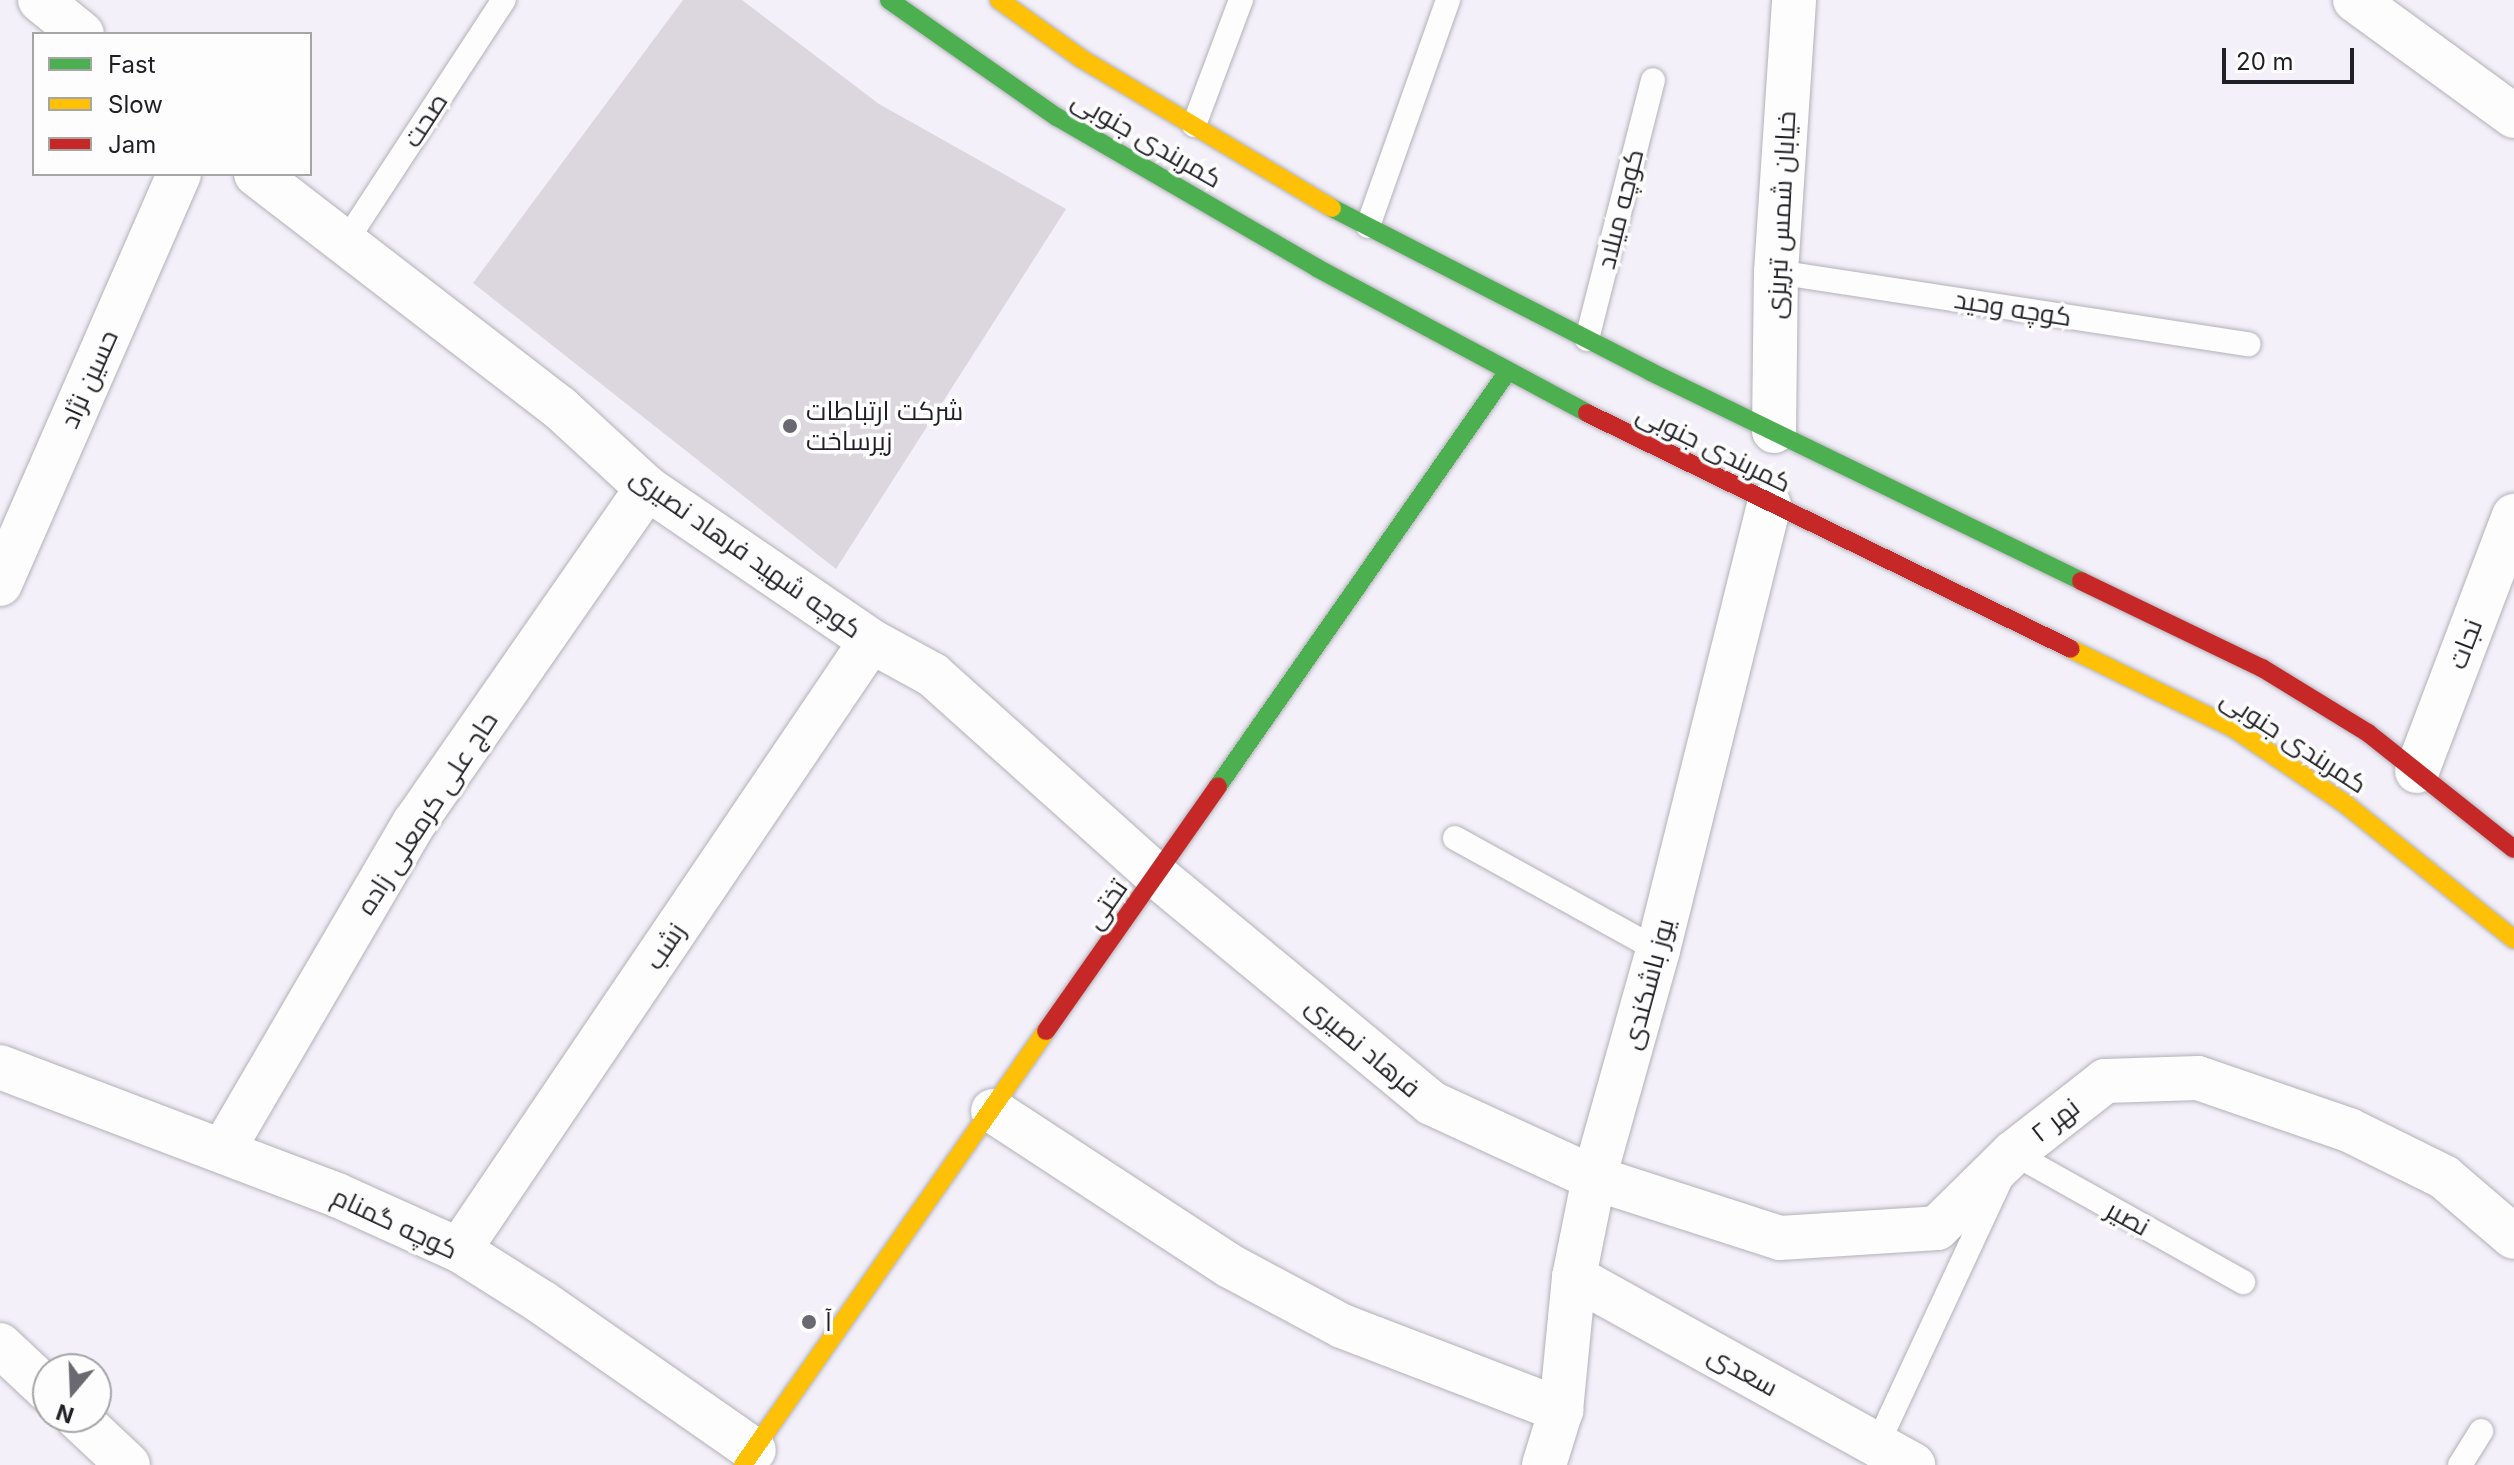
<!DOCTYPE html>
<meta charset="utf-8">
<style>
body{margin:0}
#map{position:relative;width:2514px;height:1465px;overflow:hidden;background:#f3f0fa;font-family:Inter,Cairo,sans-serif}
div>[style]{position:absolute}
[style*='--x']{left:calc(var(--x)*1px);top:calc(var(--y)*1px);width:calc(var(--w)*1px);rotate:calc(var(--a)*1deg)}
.building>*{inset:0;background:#dcd6df}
.roads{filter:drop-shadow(0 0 2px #b3b1b7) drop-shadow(0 0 2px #b3b1b7)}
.lane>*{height:24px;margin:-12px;padding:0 12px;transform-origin:12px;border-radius:12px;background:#fdfdfe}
.street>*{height:44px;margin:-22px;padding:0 22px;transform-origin:22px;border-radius:22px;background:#fdfdfe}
.fast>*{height:18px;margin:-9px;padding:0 9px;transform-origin:9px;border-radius:9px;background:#4caf50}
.slow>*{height:18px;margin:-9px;padding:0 9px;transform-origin:9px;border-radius:9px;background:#ffc107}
.jam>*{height:18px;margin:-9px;padding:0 9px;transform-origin:9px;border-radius:9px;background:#c62828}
.dots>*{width:22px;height:22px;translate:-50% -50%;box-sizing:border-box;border:4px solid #fdfdfd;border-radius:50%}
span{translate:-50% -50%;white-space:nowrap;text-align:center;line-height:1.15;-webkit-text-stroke:7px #fdfdfd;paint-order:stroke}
.street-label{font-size:26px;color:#201f25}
.poi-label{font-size:26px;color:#201f25}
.left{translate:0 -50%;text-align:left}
.legend{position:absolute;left:32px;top:32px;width:280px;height:144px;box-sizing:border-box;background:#fdfdfd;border:2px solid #a5a4a7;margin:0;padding:10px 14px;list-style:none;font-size:24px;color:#201f25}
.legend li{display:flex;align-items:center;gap:16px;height:40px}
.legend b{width:40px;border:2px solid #a5a4a7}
.north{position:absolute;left:32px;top:1353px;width:80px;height:80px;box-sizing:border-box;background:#fdfdfd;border:2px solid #a5a4a7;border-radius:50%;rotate:199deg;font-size:22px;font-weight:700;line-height:32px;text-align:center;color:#201f25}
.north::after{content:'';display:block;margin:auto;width:28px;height:36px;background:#6a6870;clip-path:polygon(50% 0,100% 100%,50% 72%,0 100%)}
.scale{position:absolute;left:2222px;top:48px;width:132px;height:36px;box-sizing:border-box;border:4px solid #201f25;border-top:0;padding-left:10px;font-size:24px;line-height:28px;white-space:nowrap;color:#201f25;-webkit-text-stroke:6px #fdfdfd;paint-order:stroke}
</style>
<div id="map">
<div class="building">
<i style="clip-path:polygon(683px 0,742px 0,879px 104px,1066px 209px,836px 569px,473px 283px)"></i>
</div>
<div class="roads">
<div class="lane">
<i style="--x:1194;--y:125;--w:134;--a:-69.4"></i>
<i style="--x:1368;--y:226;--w:240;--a:-70.5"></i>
<i style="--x:346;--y:241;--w:288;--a:-56.8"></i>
<i style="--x:1776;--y:272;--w:478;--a:8.7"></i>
<i style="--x:1587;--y:339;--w:267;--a:-75.7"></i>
<i style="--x:1455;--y:838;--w:232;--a:28.9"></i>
<i style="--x:1877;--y:1445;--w:322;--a:-65"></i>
<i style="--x:2013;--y:1153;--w:264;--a:29.3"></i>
<i style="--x:2460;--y:1465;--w:40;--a:-58"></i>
</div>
<div class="street">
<i style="--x:40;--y:0;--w:54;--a:39"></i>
<i style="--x:2355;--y:0;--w:197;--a:36.1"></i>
<i style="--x:256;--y:174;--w:384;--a:37.6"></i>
<i style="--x:560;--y:408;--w:118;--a:42.6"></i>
<i style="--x:647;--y:488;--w:271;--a:34.3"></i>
<i style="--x:871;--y:641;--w:71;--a:28.7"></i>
<i style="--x:933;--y:675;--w:301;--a:41.9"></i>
<i style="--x:1157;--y:876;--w:356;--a:39.6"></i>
<i style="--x:1431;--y:1103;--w:179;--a:24.7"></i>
<i style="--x:1594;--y:1178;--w:195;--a:17.9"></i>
<i style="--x:1780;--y:1238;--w:157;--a:-3.6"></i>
<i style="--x:1937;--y:1228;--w:107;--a:-44.6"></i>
<i style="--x:2013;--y:1153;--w:117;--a:-38"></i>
<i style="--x:2105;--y:1081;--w:93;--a:-1.8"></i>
<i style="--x:2198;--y:1078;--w:160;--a:19"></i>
<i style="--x:2349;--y:1130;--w:106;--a:26.3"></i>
<i style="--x:2444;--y:1177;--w:92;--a:40.6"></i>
<i style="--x:1774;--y:431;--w:159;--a:-89.3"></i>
<i style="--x:1776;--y:272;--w:273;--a:-86.2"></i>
<i style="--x:0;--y:584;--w:447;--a:-66.4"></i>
<i style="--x:2417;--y:771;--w:273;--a:-69.2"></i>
<i style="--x:0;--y:1067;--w:360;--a:20.8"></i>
<i style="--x:337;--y:1195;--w:134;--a:24.3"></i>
<i style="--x:459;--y:1250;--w:99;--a:32.2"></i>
<i style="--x:543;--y:1303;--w:257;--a:34.9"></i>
<i style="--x:993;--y:1111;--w:283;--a:33.2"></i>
<i style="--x:1230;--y:1266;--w:127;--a:28.2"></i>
<i style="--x:1342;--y:1326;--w:235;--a:21"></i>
<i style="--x:223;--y:1150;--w:380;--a:-59.7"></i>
<i style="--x:415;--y:822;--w:407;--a:-55.2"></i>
<i style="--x:459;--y:1250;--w:735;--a:-55.92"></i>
<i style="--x:1574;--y:1277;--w:388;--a:29"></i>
<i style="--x:0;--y:1345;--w:66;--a:43.2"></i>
<i style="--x:77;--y:1417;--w:70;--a:43.3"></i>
<i style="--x:1544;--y:1465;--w:58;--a:-72.8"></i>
<i style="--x:1561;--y:1410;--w:134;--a:-84.4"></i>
<i style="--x:1574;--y:1277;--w:101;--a:-78.6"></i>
<i style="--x:1594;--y:1178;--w:237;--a:-74.3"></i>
<i style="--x:1658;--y:950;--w:459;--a:-76"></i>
</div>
<div class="fast">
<i style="--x:889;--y:0;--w:205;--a:34.9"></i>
<i style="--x:1057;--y:117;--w:301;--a:30.1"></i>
<i style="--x:1317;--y:268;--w:306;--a:28.2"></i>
<i style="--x:1332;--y:208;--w:359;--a:27.2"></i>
<i style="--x:1651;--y:372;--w:478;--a:25.9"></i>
<i style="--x:1218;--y:786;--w:506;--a:-55.05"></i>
</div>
<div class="slow">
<i style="--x:999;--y:0;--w:102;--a:35.4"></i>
<i style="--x:1082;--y:59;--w:291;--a:30.8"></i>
<i style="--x:2071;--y:649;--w:182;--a:26"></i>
<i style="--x:2235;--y:729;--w:132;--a:34.2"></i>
<i style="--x:2344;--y:803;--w:218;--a:38.7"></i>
<i style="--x:743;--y:1465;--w:529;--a:-55.08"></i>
</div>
<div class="jam">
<i style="--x:1587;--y:413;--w:538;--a:25.99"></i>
<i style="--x:2081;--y:581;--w:201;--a:25.7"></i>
<i style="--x:2262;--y:668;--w:124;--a:31.5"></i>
<i style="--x:2368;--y:733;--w:186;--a:38.5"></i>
<i style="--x:1046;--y:1031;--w:299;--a:-54.9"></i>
</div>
</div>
<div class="dots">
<i style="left:790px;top:426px;background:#6a6870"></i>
<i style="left:809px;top:1322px;background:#6a6870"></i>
</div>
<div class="street-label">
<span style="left:425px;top:120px;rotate:-57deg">صحت</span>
<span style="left:1147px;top:139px;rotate:30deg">کمربندی جنوبی</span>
<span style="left:1620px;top:209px;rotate:-76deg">کوچه میلاد</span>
<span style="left:1781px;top:215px;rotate:-87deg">خیابان شمس تبریزی</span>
<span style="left:2013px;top:308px;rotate:9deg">کوچه وحید</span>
<span style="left:89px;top:379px;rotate:-66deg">حسین نژاد</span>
<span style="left:1714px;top:448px;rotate:26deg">کمربندی جنوبی</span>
<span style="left:746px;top:553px;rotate:35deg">کوچه شهید فرهاد نصیری</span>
<span style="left:2465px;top:644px;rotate:-69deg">نجات</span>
<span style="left:2294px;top:741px;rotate:33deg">کمربندی جنوبی</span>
<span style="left:427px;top:813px;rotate:-57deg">حاج علی کرمعلی زاده</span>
<span style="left:1106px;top:904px;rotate:-55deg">تختی</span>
<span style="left:665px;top:946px;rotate:-56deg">زشب</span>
<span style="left:1648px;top:984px;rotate:-75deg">یوز باشکندی</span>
<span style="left:1363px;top:1047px;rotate:40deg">فرهاد نصیری</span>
<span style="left:2055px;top:1120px;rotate:-38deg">نهر ۲</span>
<span style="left:2128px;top:1218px;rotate:29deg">نصیر</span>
<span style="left:395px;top:1223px;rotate:25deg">کوچه گمنام</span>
<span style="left:1743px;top:1371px;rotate:29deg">سعدی</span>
</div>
<div class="poi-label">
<span class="left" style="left:806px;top:426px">شرکت ارتباطات<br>زیرساخت</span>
<span class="left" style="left:825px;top:1322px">آ</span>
</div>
<ul class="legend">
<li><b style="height:10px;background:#4caf50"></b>Fast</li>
<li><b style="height:10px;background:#ffc107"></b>Slow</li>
<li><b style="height:10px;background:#c62828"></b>Jam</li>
</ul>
<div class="north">N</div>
<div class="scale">20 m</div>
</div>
